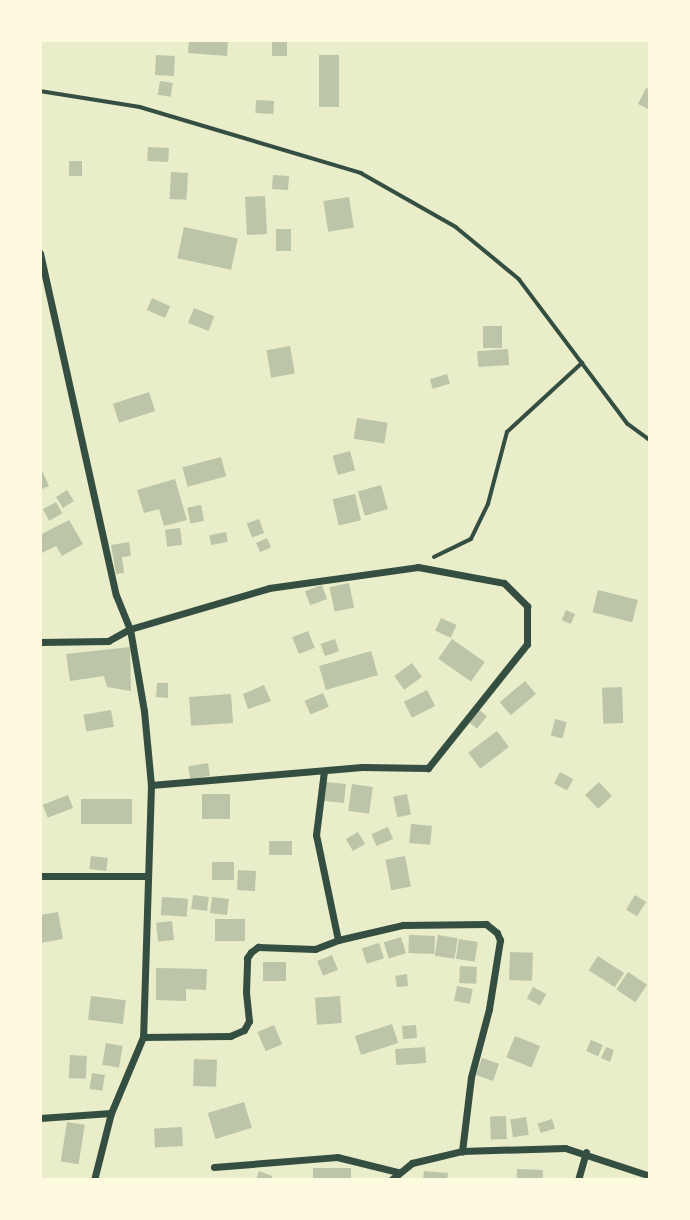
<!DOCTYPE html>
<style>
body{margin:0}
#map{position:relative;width:690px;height:1220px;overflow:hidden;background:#e9edc9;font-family:"Sofia Sans Condensed",sans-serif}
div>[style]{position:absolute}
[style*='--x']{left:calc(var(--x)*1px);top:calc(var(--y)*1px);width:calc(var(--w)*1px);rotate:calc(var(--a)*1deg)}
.building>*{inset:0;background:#bcc5a7;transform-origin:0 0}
.path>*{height:3.5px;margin:-1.75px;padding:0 1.75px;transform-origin:1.75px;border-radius:1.75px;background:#344e41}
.minor>*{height:7px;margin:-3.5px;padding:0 3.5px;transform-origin:3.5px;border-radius:3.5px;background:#344e41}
span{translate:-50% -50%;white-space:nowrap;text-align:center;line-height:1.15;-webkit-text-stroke:6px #fefae0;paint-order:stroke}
.frame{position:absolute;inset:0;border:42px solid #fefae0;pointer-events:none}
</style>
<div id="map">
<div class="building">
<i style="clip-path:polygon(189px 40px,228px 40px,227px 56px,188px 53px)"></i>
<i style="left:272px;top:40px;width:15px;height:16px"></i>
<i style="left:156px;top:55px;width:19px;height:20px;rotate:3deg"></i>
<i style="left:319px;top:55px;width:20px;height:52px"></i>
<i style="left:160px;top:81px;width:13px;height:14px;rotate:9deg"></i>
<i style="clip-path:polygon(646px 88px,650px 90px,650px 110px,638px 104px)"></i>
<i style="left:256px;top:100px;width:18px;height:13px;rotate:3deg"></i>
<i style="left:148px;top:147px;width:21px;height:14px;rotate:3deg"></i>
<i style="left:69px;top:161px;width:13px;height:15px"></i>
<i style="left:171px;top:172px;width:17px;height:27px;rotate:3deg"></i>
<i style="left:273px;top:175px;width:16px;height:14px;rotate:4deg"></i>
<i style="left:265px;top:196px;width:38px;height:20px;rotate:87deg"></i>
<i style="left:349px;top:197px;width:31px;height:26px;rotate:81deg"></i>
<i style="left:184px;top:227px;width:55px;height:32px;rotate:12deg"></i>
<i style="left:276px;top:229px;width:15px;height:22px"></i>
<i style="left:152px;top:298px;width:20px;height:13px;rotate:24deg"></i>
<i style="left:194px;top:308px;width:22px;height:16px;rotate:22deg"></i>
<i style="left:483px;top:326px;width:19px;height:22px"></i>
<i style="left:290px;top:346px;width:28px;height:24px;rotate:80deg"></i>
<i style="left:508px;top:349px;width:16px;height:31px;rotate:86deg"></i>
<i style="left:447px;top:374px;width:10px;height:18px;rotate:73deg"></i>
<i style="left:149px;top:392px;width:20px;height:38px;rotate:72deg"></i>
<i style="left:357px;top:418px;width:31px;height:21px;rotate:9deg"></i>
<i style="left:350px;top:451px;width:20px;height:18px;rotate:75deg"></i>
<i style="left:221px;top:457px;width:20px;height:40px;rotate:75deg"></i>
<i style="clip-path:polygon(40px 466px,49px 486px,40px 490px)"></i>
<i style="clip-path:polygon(175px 479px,187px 520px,164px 526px,159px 509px,144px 513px,137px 490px)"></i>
<i style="left:381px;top:485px;width:25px;height:24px;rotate:74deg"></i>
<i style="left:67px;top:490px;width:13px;height:13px;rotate:58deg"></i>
<i style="left:355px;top:494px;width:27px;height:23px;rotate:77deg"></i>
<i style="left:56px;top:502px;width:13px;height:15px;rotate:61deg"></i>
<i style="left:201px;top:505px;width:16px;height:14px;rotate:79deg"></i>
<i style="left:259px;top:519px;width:15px;height:13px;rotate:70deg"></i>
<i style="clip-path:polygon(69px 520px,83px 544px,62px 556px,56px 546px,40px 554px,40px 535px)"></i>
<i style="left:180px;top:528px;width:17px;height:15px;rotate:83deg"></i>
<i style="left:226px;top:532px;width:10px;height:17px;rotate:79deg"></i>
<i style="left:267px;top:538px;width:10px;height:12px;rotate:66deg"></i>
<i style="clip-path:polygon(129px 542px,131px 556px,122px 557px,124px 573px,116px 574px,111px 545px)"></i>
<i style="left:349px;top:583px;width:25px;height:20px;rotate:78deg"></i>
<i style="left:322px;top:585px;width:15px;height:18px;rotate:70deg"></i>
<i style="left:598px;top:590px;width:41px;height:23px;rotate:14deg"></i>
<i style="left:566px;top:610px;width:10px;height:11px;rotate:24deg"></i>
<i style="left:441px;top:618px;width:17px;height:14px;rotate:24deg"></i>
<i style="left:308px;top:631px;width:18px;height:17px;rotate:68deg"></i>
<i style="left:335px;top:639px;width:13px;height:15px;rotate:72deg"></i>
<i style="left:452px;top:639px;width:40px;height:24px;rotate:35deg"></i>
<i style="clip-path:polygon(130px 647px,131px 691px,107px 687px,104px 676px,70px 681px,66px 654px)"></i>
<i style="left:371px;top:651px;width:25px;height:54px;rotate:74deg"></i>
<i style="left:412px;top:663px;width:17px;height:22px;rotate:54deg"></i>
<i style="left:525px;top:681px;width:17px;height:33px;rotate:50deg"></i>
<i style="clip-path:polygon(157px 683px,168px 683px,168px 698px,156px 697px)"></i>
<i style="clip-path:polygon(264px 685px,271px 701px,248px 709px,243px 694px)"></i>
<i style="left:622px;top:687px;width:36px;height:20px;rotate:88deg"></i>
<i style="left:427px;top:690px;width:18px;height:26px;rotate:63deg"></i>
<i style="left:323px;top:693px;width:15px;height:20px;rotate:67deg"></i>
<i style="left:231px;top:694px;width:29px;height:42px;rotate:86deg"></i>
<i style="left:477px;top:708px;width:13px;height:16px;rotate:39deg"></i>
<i style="left:111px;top:710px;width:17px;height:28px;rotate:80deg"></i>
<i style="left:555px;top:719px;width:12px;height:17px;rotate:14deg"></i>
<i style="left:497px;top:731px;width:20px;height:36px;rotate:53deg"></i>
<i style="left:208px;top:763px;width:13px;height:20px;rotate:81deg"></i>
<i style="left:560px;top:772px;width:15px;height:13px;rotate:28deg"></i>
<i style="left:326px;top:782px;width:20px;height:19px;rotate:6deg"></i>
<i style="left:599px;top:782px;width:19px;height:19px;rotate:47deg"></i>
<i style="left:352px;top:784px;width:21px;height:27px;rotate:8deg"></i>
<i style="left:202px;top:794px;width:28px;height:25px"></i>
<i style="left:407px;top:794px;width:21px;height:14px;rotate:79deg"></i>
<i style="left:68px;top:795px;width:14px;height:27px;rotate:69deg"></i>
<i style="left:81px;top:799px;width:51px;height:25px"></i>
<i style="left:411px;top:824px;width:21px;height:19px;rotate:5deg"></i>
<i style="left:388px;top:827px;width:13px;height:18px;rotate:67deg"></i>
<i style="left:358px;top:832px;width:14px;height:14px;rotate:60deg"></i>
<i style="left:269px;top:841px;width:23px;height:14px"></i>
<i style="left:91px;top:856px;width:17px;height:13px;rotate:7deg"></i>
<i style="left:405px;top:856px;width:31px;height:20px;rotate:79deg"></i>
<i style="left:234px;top:862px;width:18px;height:22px;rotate:90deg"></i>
<i style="left:238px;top:870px;width:18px;height:20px;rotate:3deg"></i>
<i style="left:193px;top:895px;width:16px;height:14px;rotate:7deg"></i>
<i style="left:635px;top:895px;width:13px;height:17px;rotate:32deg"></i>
<i style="left:162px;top:897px;width:26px;height:18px;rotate:4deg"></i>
<i style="left:212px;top:897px;width:17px;height:16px;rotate:7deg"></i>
<i style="clip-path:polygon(58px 912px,63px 939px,40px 943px,40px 915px)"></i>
<i style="left:215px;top:919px;width:30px;height:22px"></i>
<i style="left:172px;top:921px;width:19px;height:16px;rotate:84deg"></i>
<i style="left:409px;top:935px;width:26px;height:18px;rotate:2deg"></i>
<i style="left:438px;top:935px;width:20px;height:21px;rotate:9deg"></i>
<i style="left:401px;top:937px;width:17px;height:18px;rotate:73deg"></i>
<i style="left:459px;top:939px;width:19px;height:20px;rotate:9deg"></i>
<i style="left:379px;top:943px;width:16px;height:18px;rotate:72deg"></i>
<i style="left:510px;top:952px;width:23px;height:28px;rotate:2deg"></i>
<i style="left:332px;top:955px;width:16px;height:16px;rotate:68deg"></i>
<i style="left:598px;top:956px;width:31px;height:17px;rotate:33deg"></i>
<i style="left:263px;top:962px;width:23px;height:19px"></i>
<i style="left:460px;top:966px;width:17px;height:17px;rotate:3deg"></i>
<i style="clip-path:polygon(156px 968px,207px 969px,206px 990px,186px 989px,186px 1001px,156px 1000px)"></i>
<i style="left:628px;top:972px;width:23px;height:21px;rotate:34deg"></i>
<i style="clip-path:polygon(407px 974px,408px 986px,397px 987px,395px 976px)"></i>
<i style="left:457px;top:986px;width:16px;height:15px;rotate:11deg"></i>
<i style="left:533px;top:987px;width:15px;height:13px;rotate:28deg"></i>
<i style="left:91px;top:996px;width:35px;height:24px;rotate:7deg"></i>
<i style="left:340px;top:996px;width:27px;height:25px;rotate:86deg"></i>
<i style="left:392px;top:1024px;width:20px;height:39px;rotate:72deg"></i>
<i style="left:274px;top:1025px;width:21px;height:18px;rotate:67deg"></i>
<i style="left:416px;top:1025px;width:13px;height:14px;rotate:86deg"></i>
<i style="left:515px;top:1036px;width:27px;height:23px;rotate:22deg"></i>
<i style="left:591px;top:1040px;width:13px;height:12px;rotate:23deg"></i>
<i style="left:106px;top:1043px;width:17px;height:22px;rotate:10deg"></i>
<i style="left:425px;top:1047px;width:16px;height:30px;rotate:86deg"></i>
<i style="clip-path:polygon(606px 1047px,614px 1050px,610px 1062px,601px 1058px)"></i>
<i style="left:70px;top:1055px;width:17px;height:23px;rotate:3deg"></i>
<i style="left:482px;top:1058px;width:18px;height:18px;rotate:19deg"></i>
<i style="left:194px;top:1059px;width:23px;height:27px;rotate:2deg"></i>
<i style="left:92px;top:1073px;width:13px;height:16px;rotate:9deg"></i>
<i style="left:244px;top:1102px;width:27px;height:38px;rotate:73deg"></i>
<i style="left:506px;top:1116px;width:23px;height:16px;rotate:88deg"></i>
<i style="left:526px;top:1117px;width:18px;height:16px;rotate:81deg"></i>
<i style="left:552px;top:1119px;width:10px;height:15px;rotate:73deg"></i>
<i style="left:67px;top:1122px;width:18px;height:40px;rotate:9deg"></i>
<i style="left:182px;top:1127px;width:19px;height:28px;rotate:87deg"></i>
<i style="left:313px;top:1168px;width:38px;height:12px"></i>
<i style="left:517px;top:1169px;width:26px;height:11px;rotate:2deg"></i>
<i style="clip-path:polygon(259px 1171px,272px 1176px,271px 1180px,256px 1180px)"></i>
<i style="clip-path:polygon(424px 1171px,448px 1173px,447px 1180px,423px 1180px)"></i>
</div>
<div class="path">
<i style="--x:40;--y:91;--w:101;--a:9.1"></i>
<i style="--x:140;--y:107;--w:231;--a:16.6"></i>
<i style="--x:361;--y:173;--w:109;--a:29.6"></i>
<i style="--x:456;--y:227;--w:82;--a:39.5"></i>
<i style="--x:519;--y:279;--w:181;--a:53.1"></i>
<i style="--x:628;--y:424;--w:27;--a:36"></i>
<i style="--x:434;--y:557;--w:41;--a:-25.9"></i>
<i style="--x:471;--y:539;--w:39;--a:-64"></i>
<i style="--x:488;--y:504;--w:74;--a:-75.2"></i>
<i style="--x:507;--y:432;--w:102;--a:-42.6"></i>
</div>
<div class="minor">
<i style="--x:40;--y:253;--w:350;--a:77.5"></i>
<i style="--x:116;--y:595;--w:37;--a:68"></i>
<i style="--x:130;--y:629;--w:83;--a:80.3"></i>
<i style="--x:144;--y:711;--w:74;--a:84.6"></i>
<i style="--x:151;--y:785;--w:252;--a:91.8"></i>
<i style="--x:143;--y:1037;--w:82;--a:112.8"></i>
<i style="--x:111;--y:1113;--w:69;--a:104.2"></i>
<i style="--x:40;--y:642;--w:68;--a:-0.8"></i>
<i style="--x:108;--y:641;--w:25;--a:-29"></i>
<i style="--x:130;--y:629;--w:145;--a:-16.4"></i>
<i style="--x:269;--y:588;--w:150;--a:-8"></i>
<i style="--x:418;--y:567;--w:87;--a:10.5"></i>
<i style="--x:504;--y:583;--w:33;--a:45"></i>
<i style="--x:527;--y:606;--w:38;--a:90"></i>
<i style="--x:527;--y:644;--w:159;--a:128.6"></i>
<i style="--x:428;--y:768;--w:66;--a:-179.1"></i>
<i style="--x:362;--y:767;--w:212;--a:175.1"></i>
<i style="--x:40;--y:876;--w:106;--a:0"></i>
<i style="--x:338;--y:940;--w:67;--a:-13"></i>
<i style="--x:403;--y:925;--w:83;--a:-0.7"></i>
<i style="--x:486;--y:924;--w:14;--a:39"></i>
<i style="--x:497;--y:933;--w:8;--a:67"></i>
<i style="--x:500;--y:940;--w:70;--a:99.1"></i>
<i style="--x:489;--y:1009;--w:70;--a:104.8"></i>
<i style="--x:471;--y:1077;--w:75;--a:96.9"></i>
<i style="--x:143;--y:1037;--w:87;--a:-0.7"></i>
<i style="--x:230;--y:1036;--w:15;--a:-23"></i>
<i style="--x:244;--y:1030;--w:10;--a:-61"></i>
<i style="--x:249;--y:1021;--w:29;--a:-96"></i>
<i style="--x:246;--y:992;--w:34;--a:-88"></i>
<i style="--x:247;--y:958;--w:7;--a:-56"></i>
<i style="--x:251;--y:952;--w:9;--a:-36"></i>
<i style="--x:258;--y:947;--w:57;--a:2"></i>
<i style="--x:315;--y:949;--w:25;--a:-21"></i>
<i style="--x:338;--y:940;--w:107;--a:-101.8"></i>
<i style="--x:316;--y:835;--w:64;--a:-82.9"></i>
<i style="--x:40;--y:1118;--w:71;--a:-4"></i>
<i style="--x:214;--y:1167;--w:123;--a:-4.6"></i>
<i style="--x:337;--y:1157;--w:63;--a:13.8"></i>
<i style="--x:391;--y:1180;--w:27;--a:-39"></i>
<i style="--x:412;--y:1163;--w:51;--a:-13.5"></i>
<i style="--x:462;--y:1151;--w:103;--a:-1.7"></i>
<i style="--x:565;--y:1148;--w:89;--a:18.2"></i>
<i style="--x:578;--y:1180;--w:29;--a:-74"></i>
</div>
<div class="frame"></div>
</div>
